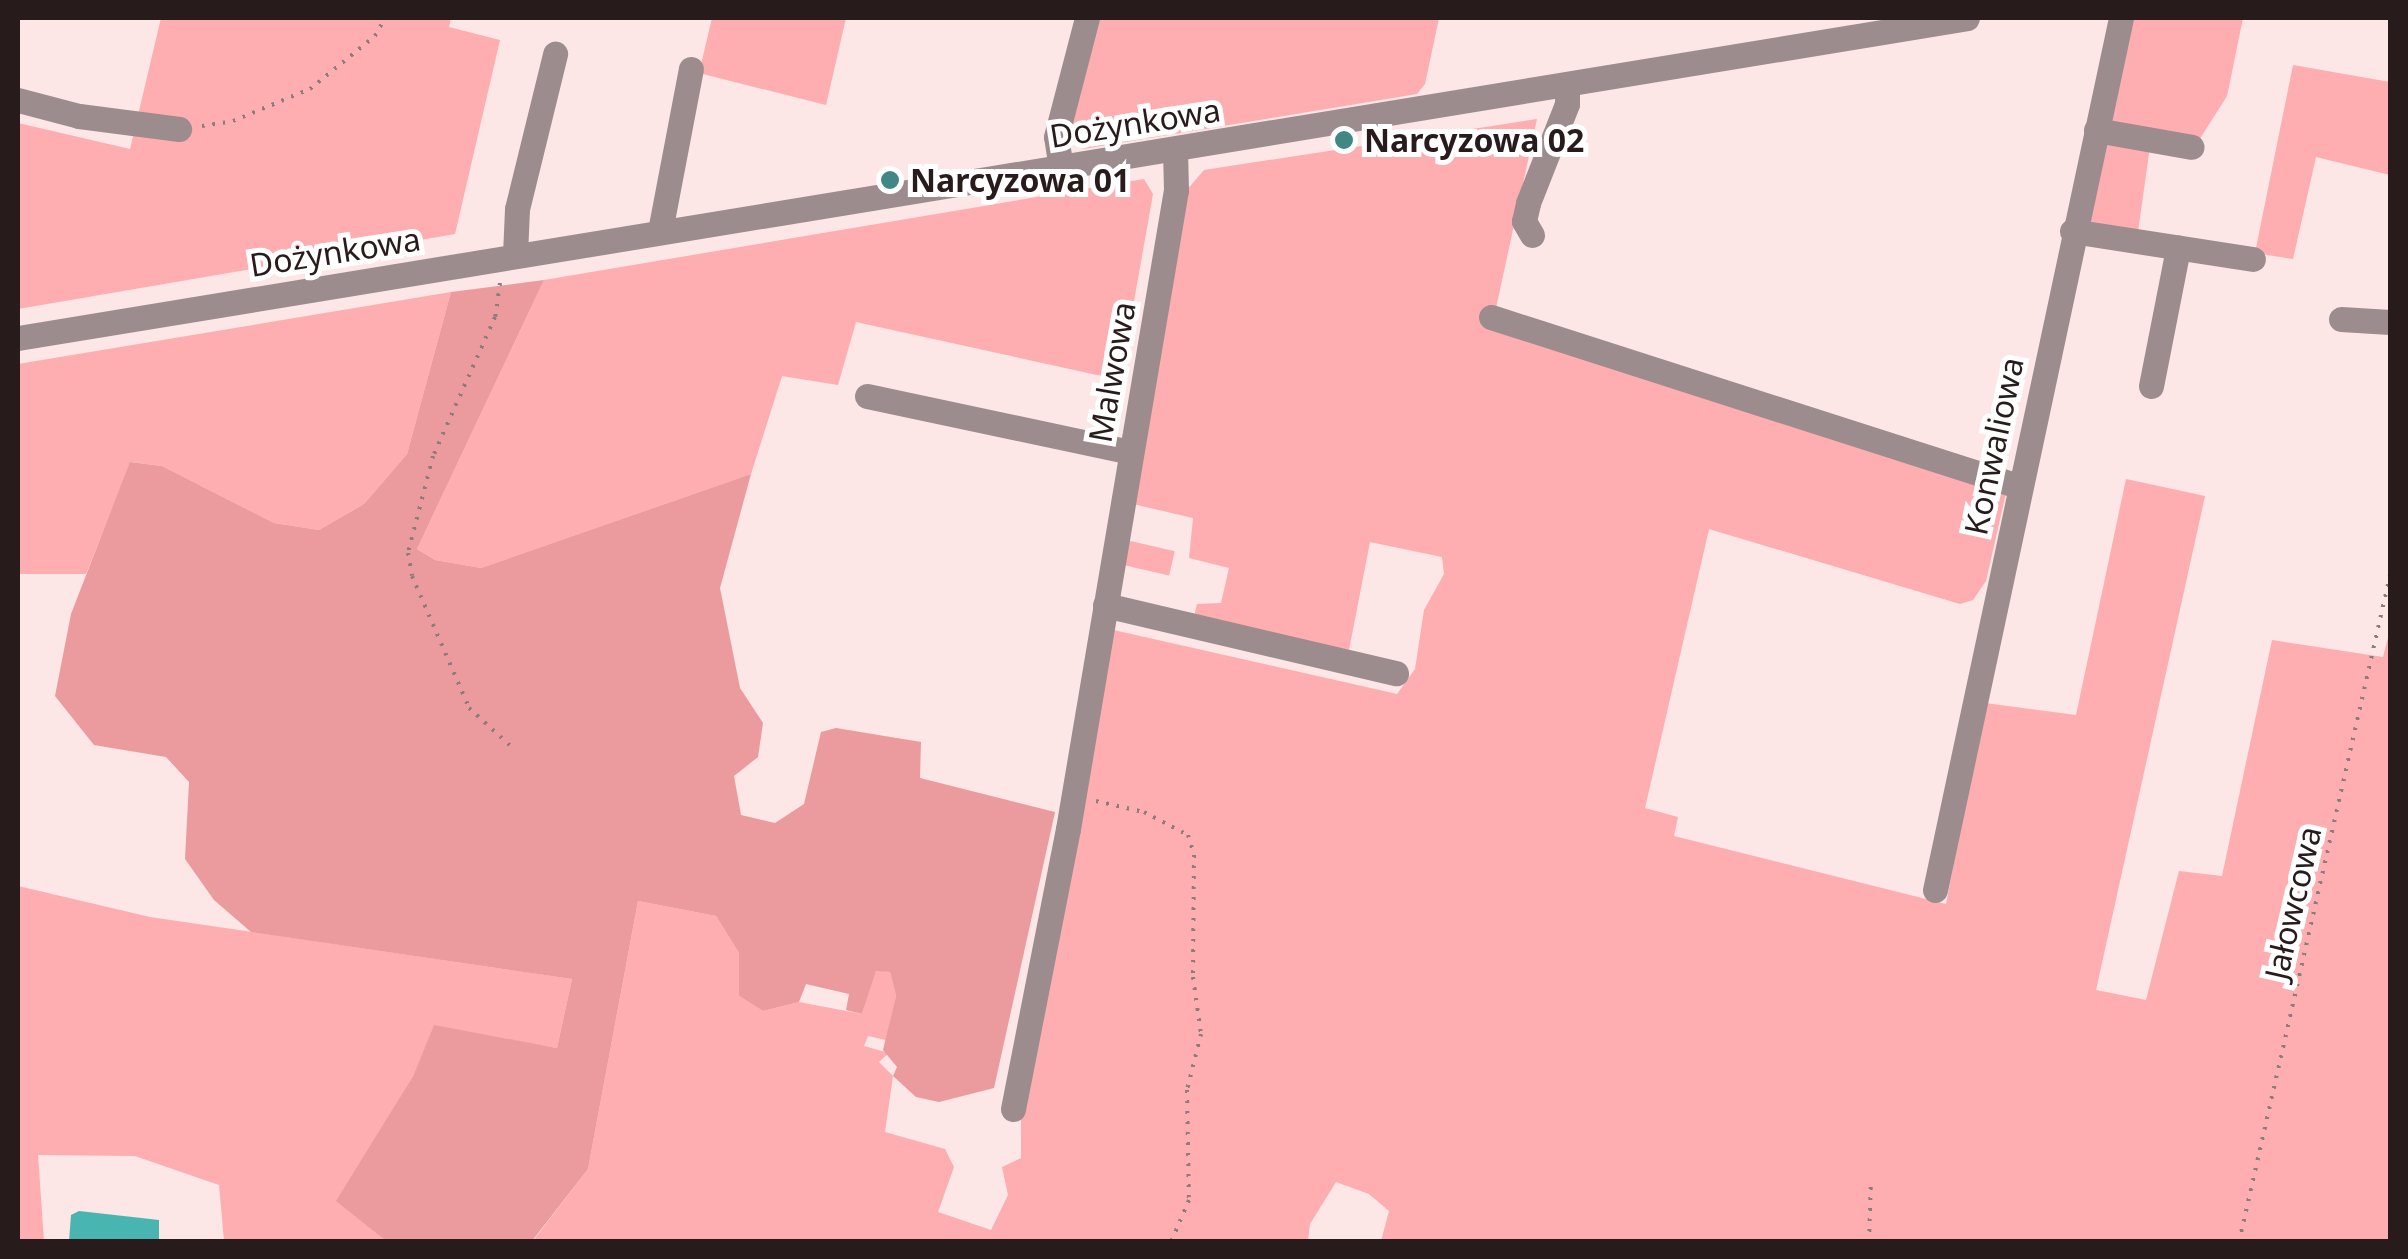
<!DOCTYPE html>
<meta charset="utf-8">
<style>
body{margin:0}
#map{position:relative;width:2408px;height:1259px;overflow:hidden;background:#fce6e6;font-family:"Noto Sans",sans-serif}
div>[style]{position:absolute}
[style*='--x']{left:calc(var(--x)*1px);top:calc(var(--y)*1px);width:calc(var(--w)*1px);rotate:calc(var(--a)*1deg)}
.green>*{inset:0;background:#feadb0;transform-origin:0 0}
.forest>*{inset:0;background:#eb9a9d}
.water>*{inset:0;background:#49b5b1}
.path>*{height:4px;margin-top:-2px;transform-origin:0;background:repeating-linear-gradient(90deg,#8d7c7c 0 2.5px,transparent 0 10.5px)}
.minor>*{height:25px;margin:-12.5px;padding:0 12.5px;transform-origin:12.5px;border-radius:12.5px;background:#9c8c8d}
.dots>*{width:28px;height:28px;translate:-50% -50%;box-sizing:border-box;border:5px solid #fff;border-radius:50%}
span{translate:-50% -50%;white-space:nowrap;text-align:center;line-height:1.15;-webkit-text-stroke:10px #fff;paint-order:stroke}
.street-label{font-size:32px;color:#281b1b}
.poi-label{font-size:32px;color:#281b1b;font-weight:700}
.left{translate:0 -50%;text-align:left}
.frame{position:absolute;inset:0;border:20px solid #281b1b;pointer-events:none}
</style>
<div id="map">
<div class="green">
<i style="clip-path:polygon(161px 18px,451px 18px,449px 27px,500px 40px,455px 234px,18px 309px,18px 123px,130px 149px)"></i>
<i style="clip-path:polygon(712px 18px,846px 18px,826px 105px,699px 73px)"></i>
<i style="clip-path:polygon(1097px 18px,1439px 18px,1425px 84px,1417px 94px,1083px 149px,1067px 130px)"></i>
<i style="clip-path:polygon(2126px 18px,2243px 18px,2227px 96px,2199px 140px,2104px 124px)"></i>
<i style="clip-path:polygon(2293px 65px,2390px 82px,2390px 175px,2316px 157px,2293px 259px,2255px 253px)"></i>
<i style="clip-path:polygon(1537px 119px,1496px 308px,2011px 471px,1986px 581px,1973px 600px,1960px 604px,1709px 529px,1645px 808px,1678px 817px,1674px 836px,1946px 904px,1985px 703px,2076px 715px,2126px 479px,2205px 496px,2096px 990px,2146px 1000px,2179px 871px,2222px 876px,2272px 640px,2383px 657px,2390px 630px,2390px 1241px,1381px 1241px,1389px 1211px,1369px 1194px,1336px 1182px,1310px 1224px,1308px 1241px,532px 1242px,588px 1169px,638px 901px,716px 916px,739px 953px,739px 996px,763px 1011px,799px 1002px,862px 1014px,876px 970px,890px 972px,896px 996px,886px 1040px,868px 1036px,864px 1046px,889px 1053px,879px 1062px,893px 1076px,885px 1132px,945px 1149px,954px 1167px,938px 1212px,991px 1230px,1008px 1195px,1002px 1167px,1021px 1158px,1021px 1111px,1109px 629px,1397px 694px,1415px 669px,1424px 610px,1444px 574px,1442px 557px,1370px 542px,1349px 650px,1194px 617px,1197px 604px,1221px 603px,1229px 568px,1189px 558px,1193px 518px,1133px 504px,1186px 191px,1204px 170px)"></i>
<i style="left:2101px;top:143px;width:49px;height:81px;rotate:8deg"></i>
<i style="clip-path:polygon(1144px 179px,1153px 194px,1120px 380px,856px 322px,838px 385px,782px 376px,751px 474px,481px 568px,435px 560px,417px 549px,544px 280px)"></i>
<i style="clip-path:polygon(451px 292px,407px 454px,364px 504px,319px 530px,274px 523px,162px 466px,131px 462px,86px 574px,18px 574px,18px 364px)"></i>
<i style="left:1126px;top:540px;width:50px;height:25px;rotate:13deg"></i>
<i style="clip-path:polygon(18px 886px,150px 917px,572px 979px,557px 1048px,434px 1026px,413px 1076px,337px 1201px,386px 1241px,224px 1241px,219px 1185px,135px 1156px,38px 1155px,44px 1241px,18px 1242px)"></i>
</div>
<div class="forest">
<i style="clip-path:polygon(544px 280px,417px 549px,435px 560px,481px 568px,751px 474px,720px 588px,740px 688px,763px 723px,758px 757px,734px 776px,741px 815px,775px 823px,804px 804px,821px 732px,836px 728px,921px 742px,920px 778px,1055px 812px,994px 1088px,939px 1102px,916px 1097px,893px 1076px,897px 1067px,883px 1050px,896px 996px,890px 972px,876px 971px,862px 1014px,846px 1010px,849px 994px,806px 984px,799px 1002px,763px 1011px,739px 996px,739px 953px,716px 916px,638px 901px,588px 1169px,532px 1241px,386px 1241px,336px 1201px,413px 1076px,434px 1025px,557px 1048px,572px 979px,251px 932px,214px 900px,185px 859px,189px 782px,166px 757px,94px 745px,55px 696px,71px 614px,130px 462px,162px 466px,274px 523px,319px 530px,364px 504px,407px 454px,451px 292px)"></i>
</div>
<div class="water">
<i style="clip-path:polygon(79px 1211px,159px 1220px,159px 1241px,69px 1241px,71px 1215px)"></i>
</div>
<div class="path">
<i style="--x:202;--y:126;--w:31;--a:-9"></i>
<i style="--x:233;--y:121;--w:83;--a:-22.6"></i>
<i style="--x:310;--y:89;--w:84;--a:-39.2"></i>
<i style="--x:375;--y:36;--w:21;--a:-61"></i>
<i style="--x:500;--y:283;--w:34;--a:98"></i>
<i style="--x:495;--y:317;--w:152;--a:114"></i>
<i style="--x:433;--y:456;--w:100;--a:104.5"></i>
<i style="--x:408;--y:553;--w:23;--a:80"></i>
<i style="--x:412;--y:576;--w:144;--a:66.6"></i>
<i style="--x:469;--y:708;--w:62;--a:42.4"></i>
<i style="--x:1096;--y:801;--w:49;--a:12.9"></i>
<i style="--x:1144;--y:812;--w:50;--a:27.6"></i>
<i style="--x:1188;--y:835;--w:21;--a:73"></i>
<i style="--x:1194;--y:855;--w:122;--a:90.5"></i>
<i style="--x:1193;--y:977;--w:58;--a:82"></i>
<i style="--x:1201;--y:1034;--w:58;--a:104"></i>
<i style="--x:1187;--y:1090;--w:110;--a:89"></i>
<i style="--x:1189;--y:1200;--w:46;--a:113.2"></i>
<i style="--x:1869;--y:1242;--w:62;--a:-88.2"></i>
<i style="--x:2239;--y:1242;--w:684;--a:-77.24"></i>
</div>
<div class="minor">
<i style="--x:18;--y:100;--w:63;--a:14.7"></i>
<i style="--x:79;--y:116;--w:101;--a:7.4"></i>
<i style="--x:2096;--y:130;--w:97;--a:10"></i>
<i style="--x:1061;--y:168;--w:31;--a:-99"></i>
<i style="--x:1056;--y:137;--w:123;--a:-75.4"></i>
<i style="--x:660;--y:231;--w:165;--a:-79.2"></i>
<i style="--x:2072;--y:231;--w:183;--a:8.8"></i>
<i style="--x:1532;--y:235;--w:16;--a:-120"></i>
<i style="--x:1524;--y:221;--w:18;--a:-77"></i>
<i style="--x:1528;--y:203;--w:106;--a:-68.5"></i>
<i style="--x:1567;--y:104;--w:18;--a:-90"></i>
<i style="--x:515;--y:255;--w:46;--a:-87.5"></i>
<i style="--x:517;--y:209;--w:160;--a:-76.2"></i>
<i style="--x:1491;--y:317;--w:553;--a:17.78"></i>
<i style="--x:2341;--y:319;--w:49;--a:3.5"></i>
<i style="--x:18;--y:338;--w:1975;--a:-9.32"></i>
<i style="--x:2151;--y:386;--w:141;--a:-78.9"></i>
<i style="--x:867;--y:396;--w:270;--a:12"></i>
<i style="--x:1105;--y:605;--w:299;--a:13.2"></i>
<i style="--x:1935;--y:890;--w:892;--a:-77.96"></i>
<i style="--x:1013;--y:1109;--w:285;--a:-78.9"></i>
<i style="--x:1068;--y:829;--w:648;--a:-80.41"></i>
<i style="--x:1176;--y:190;--w:40;--a:-91.4"></i>
</div>
<div class="dots">
<i style="left:1344px;top:140px;background:#408785"></i>
<i style="left:890px;top:180px;background:#408785"></i>
</div>
<div class="street-label">
<span style="left:1135px;top:123px;rotate:-9deg">Dożynkowa</span>
<span style="left:335px;top:252px;rotate:-9deg">Dożynkowa</span>
<span style="left:1112px;top:372px;rotate:-80deg">Malwowa</span>
<span style="left:1994px;top:446px;rotate:-78deg">Konwaliowa</span>
<span style="left:2293px;top:903px;rotate:-77deg">Jałowcowa</span>
</div>
<div class="poi-label">
<span class="left" style="left:1364px;top:140px">Narcyzowa 02</span>
<span class="left" style="left:910px;top:180px">Narcyzowa 01</span>
</div>
<div class="frame"></div>
</div>
